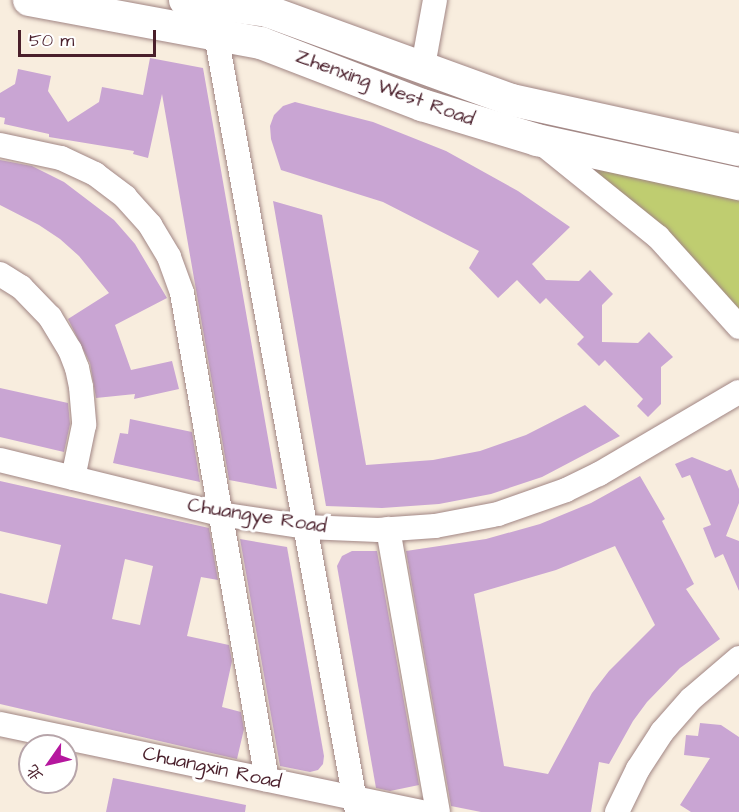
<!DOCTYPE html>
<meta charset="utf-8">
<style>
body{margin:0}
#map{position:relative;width:739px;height:812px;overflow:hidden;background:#f8edde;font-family:"Architects Daughter","LXGW WenKai TC",sans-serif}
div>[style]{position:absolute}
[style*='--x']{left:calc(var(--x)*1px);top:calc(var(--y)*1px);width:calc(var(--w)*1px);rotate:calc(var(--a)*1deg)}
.green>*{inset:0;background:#bfcd70}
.building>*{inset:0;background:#c9a5d3}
.roads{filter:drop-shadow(0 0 2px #a18684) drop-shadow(0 0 2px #a18684)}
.minor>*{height:24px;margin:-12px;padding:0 12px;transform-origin:12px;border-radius:12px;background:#fff}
.major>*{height:32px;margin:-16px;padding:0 16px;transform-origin:16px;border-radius:16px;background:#fff}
span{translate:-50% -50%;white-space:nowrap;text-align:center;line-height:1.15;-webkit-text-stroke:6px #fff;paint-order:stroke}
.street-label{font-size:20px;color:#4a1f2b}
.north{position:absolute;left:18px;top:734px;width:60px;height:60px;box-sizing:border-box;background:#fff;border:2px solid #b7a5aa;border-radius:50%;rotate:236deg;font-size:16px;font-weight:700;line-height:24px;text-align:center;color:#4a1f2b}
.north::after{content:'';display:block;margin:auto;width:21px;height:27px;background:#b5179e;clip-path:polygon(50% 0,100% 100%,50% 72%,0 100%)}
.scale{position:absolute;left:18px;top:30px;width:138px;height:27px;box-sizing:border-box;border:3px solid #4a1f2b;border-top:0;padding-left:8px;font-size:18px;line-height:21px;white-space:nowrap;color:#4a1f2b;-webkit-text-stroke:4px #fff;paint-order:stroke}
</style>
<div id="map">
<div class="green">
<i style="clip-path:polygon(537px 140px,739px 184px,739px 327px)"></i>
</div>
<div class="building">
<i style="clip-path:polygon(150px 58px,203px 68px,277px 489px,229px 480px,162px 94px,148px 158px,133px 154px,134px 151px,49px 137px,49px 134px,4px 124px,5px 118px,0 117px,0 93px,15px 84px,18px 69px,51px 76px,48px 91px,68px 122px,99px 102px,102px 87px,143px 95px)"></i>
<i style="clip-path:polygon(295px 102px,373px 122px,446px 151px,518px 191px,570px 227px,532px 264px,546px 280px,579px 281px,590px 270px,613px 294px,602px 305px,602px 342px,638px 343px,649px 332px,673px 357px,661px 367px,661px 404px,648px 417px,637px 406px,643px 399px,605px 360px,599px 366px,577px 344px,584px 337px,546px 298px,540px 304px,517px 280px,498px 298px,469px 268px,479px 251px,383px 202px,281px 170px,271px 139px,270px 126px,274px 115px,283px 106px)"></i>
<i style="clip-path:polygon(0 160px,32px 166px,64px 182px,114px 220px,135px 244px,167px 298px,115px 325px,131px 370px,172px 361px,179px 389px,134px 399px,135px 394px,96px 398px,90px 363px,68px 319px,109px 293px,79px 256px,60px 239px,39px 225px,0 205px)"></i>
<i style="clip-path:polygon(273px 201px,322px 215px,366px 465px,433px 460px,480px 451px,526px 435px,585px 405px,620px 436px,542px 477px,491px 494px,439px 504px,382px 508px,326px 506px)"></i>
<i style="clip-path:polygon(0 388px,68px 403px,70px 424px,64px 452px,0 437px)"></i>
<i style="clip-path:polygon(130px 419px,192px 432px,200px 482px,113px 463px,120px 433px,128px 434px)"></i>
<i style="clip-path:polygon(692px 457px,727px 471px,731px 469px,739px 489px,739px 503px,726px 536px,739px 541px,739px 591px,723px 554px,715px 558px,703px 528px,711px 525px,690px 475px,682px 478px,675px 464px)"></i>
<i style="clip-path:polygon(evenodd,640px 476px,665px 519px,662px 521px,694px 584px,686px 589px,720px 639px,680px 668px,647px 702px,633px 721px,609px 764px,599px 762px,591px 812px,481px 812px,451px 806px,406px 551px,486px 539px,540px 524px,591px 503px,640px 476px,615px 546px,655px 625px,609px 671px,592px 693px,548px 774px,504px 766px,474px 594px,556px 570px,615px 546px)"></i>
<i style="clip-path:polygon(evenodd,0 481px,209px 528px,218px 580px,201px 577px,187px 636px,229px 645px,232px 661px,222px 707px,241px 712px,244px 729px,237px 759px,0 704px,0 593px,47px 604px,61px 545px,0 531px,0 481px,125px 559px,153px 566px,140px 625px,112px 619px,125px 559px)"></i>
<i style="clip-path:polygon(240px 539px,287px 547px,324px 756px,323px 764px,318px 770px,310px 772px,280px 766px)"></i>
<i style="clip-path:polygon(352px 551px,377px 551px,419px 785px,390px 791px,376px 788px,337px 566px,342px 556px)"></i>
<i style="clip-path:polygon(700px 723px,721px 725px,739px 737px,739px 812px,691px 812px,680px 805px,710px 758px,684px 755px,686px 735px,698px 736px)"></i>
<i style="clip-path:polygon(113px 778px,246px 805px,245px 812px,106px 812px)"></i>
</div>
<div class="roads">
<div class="minor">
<i style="--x:216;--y:35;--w:790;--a:79.71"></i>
<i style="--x:423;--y:66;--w:67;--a:-79.7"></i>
<i style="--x:539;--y:141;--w:153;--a:38.9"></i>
<i style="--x:658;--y:237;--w:121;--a:48"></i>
<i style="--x:0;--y:145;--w:62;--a:12"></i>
<i style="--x:61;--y:158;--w:38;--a:25"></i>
<i style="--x:95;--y:174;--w:38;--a:37"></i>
<i style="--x:125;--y:197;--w:38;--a:48"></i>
<i style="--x:150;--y:225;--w:37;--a:59"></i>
<i style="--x:169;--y:257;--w:38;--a:70"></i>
<i style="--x:182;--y:293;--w:494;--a:80.1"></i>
<i style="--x:0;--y:274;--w:25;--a:32"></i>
<i style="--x:21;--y:287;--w:42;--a:46"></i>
<i style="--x:50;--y:317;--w:39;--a:59"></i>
<i style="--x:70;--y:350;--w:19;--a:69"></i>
<i style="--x:77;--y:368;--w:19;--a:78"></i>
<i style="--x:81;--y:387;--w:38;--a:85"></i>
<i style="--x:84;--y:425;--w:54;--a:101.7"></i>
<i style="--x:0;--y:460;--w:227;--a:13.8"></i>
<i style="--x:220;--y:514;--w:87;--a:8.6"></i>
<i style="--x:306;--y:527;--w:72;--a:2.4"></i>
<i style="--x:378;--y:530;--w:57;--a:-4"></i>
<i style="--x:435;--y:526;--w:64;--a:-10.8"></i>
<i style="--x:498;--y:514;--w:72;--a:-19.4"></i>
<i style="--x:566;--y:490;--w:37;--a:-26"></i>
<i style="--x:599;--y:474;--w:162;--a:-30.4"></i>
<i style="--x:388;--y:529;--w:287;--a:80"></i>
<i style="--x:0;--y:724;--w:432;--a:11.8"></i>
<i style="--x:617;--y:812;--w:48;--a:-64"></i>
<i style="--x:638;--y:769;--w:44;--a:-57"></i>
<i style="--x:662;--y:732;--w:44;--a:-48.7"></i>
<i style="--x:691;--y:699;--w:63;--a:-40.5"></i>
</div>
<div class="major">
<i style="--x:29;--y:0;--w:236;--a:10.5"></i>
<i style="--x:261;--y:43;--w:173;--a:21.1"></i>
<i style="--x:422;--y:105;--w:120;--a:16.9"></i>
<i style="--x:537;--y:140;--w:207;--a:12.3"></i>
<i style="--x:185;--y:0;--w:83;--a:7.6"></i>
<i style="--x:267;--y:11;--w:261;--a:20"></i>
<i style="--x:512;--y:100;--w:232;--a:12.4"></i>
</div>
</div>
<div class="street-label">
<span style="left:385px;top:88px;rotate:20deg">Zhenxing West Road</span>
<span style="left:257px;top:516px;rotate:9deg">Chuangye Road</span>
<span style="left:212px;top:768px;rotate:12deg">Chuangxin Road</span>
</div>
<div class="north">北</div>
<div class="scale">50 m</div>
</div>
